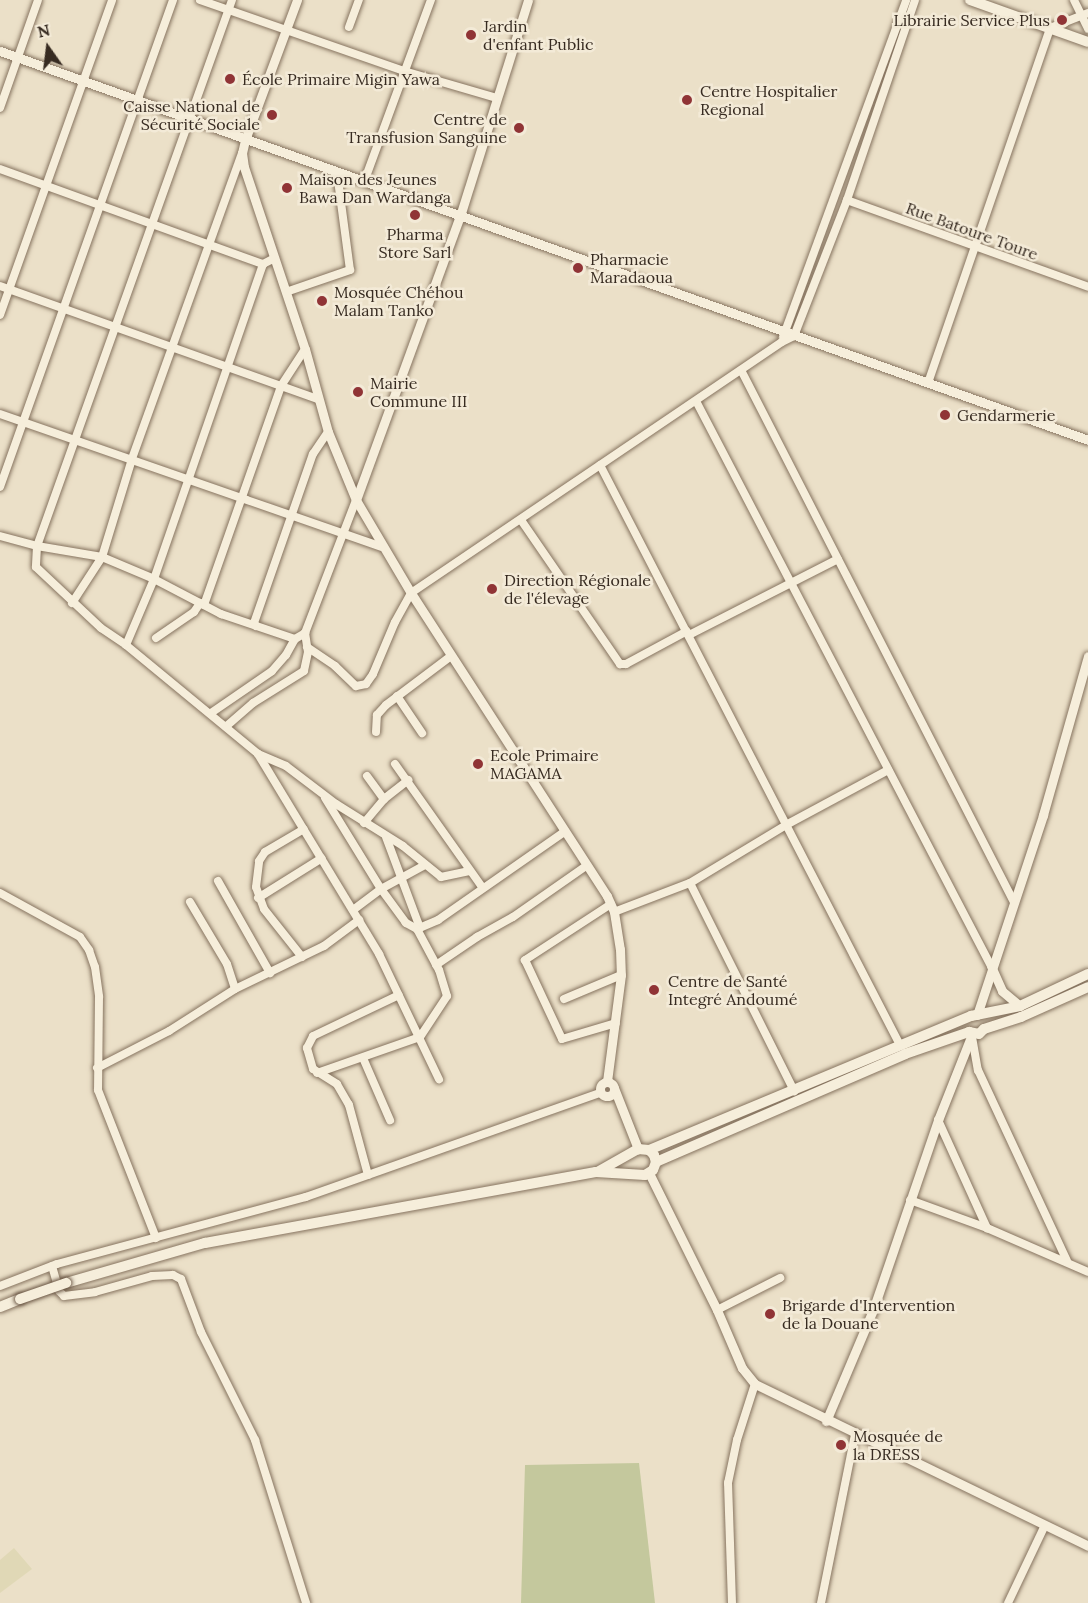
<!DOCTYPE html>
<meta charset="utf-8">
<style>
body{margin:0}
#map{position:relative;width:1088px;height:1603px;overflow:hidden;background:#ebe0c8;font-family:Lora,serif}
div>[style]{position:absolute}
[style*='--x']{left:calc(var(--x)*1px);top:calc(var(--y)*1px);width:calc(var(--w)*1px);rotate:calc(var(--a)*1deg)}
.farmland>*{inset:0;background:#e0d8b6}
.green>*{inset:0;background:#c4c89d}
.roads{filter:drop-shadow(0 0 2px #86735f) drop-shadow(0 0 2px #86735f)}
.minor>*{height:8px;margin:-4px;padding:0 4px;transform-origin:4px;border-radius:4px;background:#f6eedb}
.tertiary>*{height:9px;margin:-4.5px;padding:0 4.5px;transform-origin:4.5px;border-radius:4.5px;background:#f6eedb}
.tertiary>.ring{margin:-4.5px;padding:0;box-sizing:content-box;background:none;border:9px solid #f6eedb;border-radius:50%}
.secondary>*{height:10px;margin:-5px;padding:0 5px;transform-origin:5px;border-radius:5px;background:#f6eedb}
.bridges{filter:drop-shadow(0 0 2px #685442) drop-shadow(0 0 2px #685442)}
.secondary-bridge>*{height:10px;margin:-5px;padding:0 5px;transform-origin:5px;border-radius:5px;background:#f6eedb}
.dots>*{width:16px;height:16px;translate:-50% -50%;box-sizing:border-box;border:3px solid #f3ead7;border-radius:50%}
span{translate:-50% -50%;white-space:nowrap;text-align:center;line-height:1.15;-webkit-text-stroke:5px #f3ead7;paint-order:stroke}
.poi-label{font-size:16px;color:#372b21}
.right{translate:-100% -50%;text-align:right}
.left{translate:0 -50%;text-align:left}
.street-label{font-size:16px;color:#372b21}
.north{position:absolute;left:18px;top:18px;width:60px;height:60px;-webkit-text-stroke:4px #f3ead7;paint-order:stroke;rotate:346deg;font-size:16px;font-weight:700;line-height:24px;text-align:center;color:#372b21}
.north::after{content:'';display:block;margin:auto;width:21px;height:27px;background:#372b21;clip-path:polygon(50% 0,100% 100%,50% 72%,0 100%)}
</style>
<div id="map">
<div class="farmland">
<i style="clip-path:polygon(14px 1548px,32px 1569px,0 1593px,0 1560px)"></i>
</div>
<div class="green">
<i style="clip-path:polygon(639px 1463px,655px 1603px,521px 1603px,525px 1465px)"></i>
</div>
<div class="roads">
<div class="minor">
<i style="--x:200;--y:0;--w:216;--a:19.2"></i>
<i style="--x:404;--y:71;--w:97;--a:16.2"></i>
<i style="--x:232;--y:0;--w:580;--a:109.65"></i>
<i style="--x:37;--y:546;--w:21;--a:93"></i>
<i style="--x:36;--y:567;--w:89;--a:43.2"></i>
<i style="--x:101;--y:628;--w:30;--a:34"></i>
<i style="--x:126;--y:645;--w:171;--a:39.5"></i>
<i style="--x:258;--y:754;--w:234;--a:58.8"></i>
<i style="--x:379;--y:954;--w:139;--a:64.4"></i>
<i style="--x:1074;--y:0;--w:32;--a:64"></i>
<i style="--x:349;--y:27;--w:29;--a:-70"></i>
<i style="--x:0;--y:108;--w:114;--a:-70.6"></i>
<i style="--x:242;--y:153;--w:325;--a:109.8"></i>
<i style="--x:132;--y:459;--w:102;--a:107"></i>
<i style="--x:102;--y:557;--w:56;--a:22.9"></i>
<i style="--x:154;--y:579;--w:76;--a:27.6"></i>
<i style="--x:221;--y:614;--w:78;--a:18.7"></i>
<i style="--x:0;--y:169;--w:280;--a:19.9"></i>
<i style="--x:263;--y:264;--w:13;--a:-27"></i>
<i style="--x:364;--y:182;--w:194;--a:-69.8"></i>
<i style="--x:847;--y:200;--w:256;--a:19.8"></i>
<i style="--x:0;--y:286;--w:337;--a:19.6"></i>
<i style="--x:286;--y:292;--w:68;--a:-19"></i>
<i style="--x:350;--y:270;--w:98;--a:-97.6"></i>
<i style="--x:0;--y:315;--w:334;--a:-70.4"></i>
<i style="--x:783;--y:337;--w:359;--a:-69.9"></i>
<i style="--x:741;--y:370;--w:598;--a:62.84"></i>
<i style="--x:928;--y:383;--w:375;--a:-71"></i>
<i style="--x:1050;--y:28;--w:41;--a:-21.5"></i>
<i style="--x:696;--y:401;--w:637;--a:62.43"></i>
<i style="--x:0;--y:414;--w:404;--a:19.2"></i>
<i style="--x:600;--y:465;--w:653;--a:62.65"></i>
<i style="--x:0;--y:487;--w:517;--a:-70.44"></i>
<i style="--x:521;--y:520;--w:175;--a:55.5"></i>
<i style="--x:620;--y:664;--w:6;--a:0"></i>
<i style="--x:626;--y:664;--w:69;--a:-28.4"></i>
<i style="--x:0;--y:536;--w:38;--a:15"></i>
<i style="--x:37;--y:546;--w:66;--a:9.6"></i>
<i style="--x:102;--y:557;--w:55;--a:123.1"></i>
<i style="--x:204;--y:605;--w:232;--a:-70.6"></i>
<i style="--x:281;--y:386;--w:44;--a:-57"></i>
<i style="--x:256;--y:626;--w:4;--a:-124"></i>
<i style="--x:254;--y:623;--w:179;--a:-70.8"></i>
<i style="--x:313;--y:454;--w:27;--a:-56"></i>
<i style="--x:305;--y:633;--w:142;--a:-69"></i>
<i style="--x:689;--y:635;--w:167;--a:-27"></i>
<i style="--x:156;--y:638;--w:46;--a:-34.4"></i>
<i style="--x:194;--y:612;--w:11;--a:-56"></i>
<i style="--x:126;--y:645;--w:72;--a:-67"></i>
<i style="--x:154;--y:579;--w:333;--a:-70.9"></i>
<i style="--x:307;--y:647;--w:34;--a:34"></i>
<i style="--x:335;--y:666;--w:29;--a:44"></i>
<i style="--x:356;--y:686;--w:10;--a:-11"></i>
<i style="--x:366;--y:684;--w:12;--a:-55"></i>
<i style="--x:373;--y:674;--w:56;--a:-67.1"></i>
<i style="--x:395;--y:622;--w:33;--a:-61"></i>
<i style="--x:411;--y:593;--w:448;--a:-34.1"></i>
<i style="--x:782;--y:342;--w:13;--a:-27"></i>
<i style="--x:794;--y:336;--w:146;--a:-68.7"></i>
<i style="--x:847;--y:200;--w:211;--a:-71.2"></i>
<i style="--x:397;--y:696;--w:45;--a:56"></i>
<i style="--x:211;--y:713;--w:74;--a:-34.5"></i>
<i style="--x:272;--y:671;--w:21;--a:-49"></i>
<i style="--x:286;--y:655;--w:18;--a:-61"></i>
<i style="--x:295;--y:639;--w:12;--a:-31"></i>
<i style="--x:305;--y:633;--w:19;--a:81"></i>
<i style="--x:308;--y:652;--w:19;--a:102"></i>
<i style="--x:304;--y:671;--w:60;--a:147.9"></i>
<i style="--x:253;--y:703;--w:35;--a:139"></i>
<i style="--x:376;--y:732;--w:17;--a:-87"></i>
<i style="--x:377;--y:715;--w:13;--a:-48"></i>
<i style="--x:386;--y:705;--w:81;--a:-37"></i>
<i style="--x:258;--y:754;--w:30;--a:23"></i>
<i style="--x:286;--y:766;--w:63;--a:37.2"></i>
<i style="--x:336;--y:804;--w:79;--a:32.1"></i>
<i style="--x:403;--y:846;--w:49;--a:39.2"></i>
<i style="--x:441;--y:877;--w:29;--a:-12"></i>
<i style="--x:395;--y:764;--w:151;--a:54.7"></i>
<i style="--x:367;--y:776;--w:29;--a:54"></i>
<i style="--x:325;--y:798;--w:107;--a:58.4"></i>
<i style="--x:381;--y:889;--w:50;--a:-28.6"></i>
<i style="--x:364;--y:823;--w:31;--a:-50"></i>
<i style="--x:384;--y:799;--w:31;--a:-38"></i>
<i style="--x:386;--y:837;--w:97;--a:69.5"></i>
<i style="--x:218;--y:881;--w:106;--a:60.5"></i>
<i style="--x:690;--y:883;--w:233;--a:63.4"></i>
<i style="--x:0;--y:893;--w:91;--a:28.8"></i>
<i style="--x:80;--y:937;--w:16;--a:55"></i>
<i style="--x:89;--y:950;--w:18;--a:71"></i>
<i style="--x:95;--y:967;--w:30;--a:82"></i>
<i style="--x:99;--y:997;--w:93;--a:90.6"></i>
<i style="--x:98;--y:1090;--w:159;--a:68.6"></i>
<i style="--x:258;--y:898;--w:75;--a:-32"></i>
<i style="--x:190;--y:902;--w:72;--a:59.2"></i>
<i style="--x:227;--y:964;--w:26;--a:72"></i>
<i style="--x:611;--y:904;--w:103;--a:146.9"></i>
<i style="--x:525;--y:960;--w:87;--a:64.9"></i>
<i style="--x:562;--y:1039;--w:56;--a:-16.5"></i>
<i style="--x:614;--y:912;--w:81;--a:-20.9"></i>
<i style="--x:690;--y:883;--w:112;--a:-31.1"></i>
<i style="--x:786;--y:825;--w:116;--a:-28.3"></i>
<i style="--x:417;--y:929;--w:23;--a:-23"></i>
<i style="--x:438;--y:920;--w:154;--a:-34.9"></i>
<i style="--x:302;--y:957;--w:61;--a:-128.4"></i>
<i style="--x:264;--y:909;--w:23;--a:-110"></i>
<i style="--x:256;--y:887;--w:26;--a:-83"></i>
<i style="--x:259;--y:861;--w:11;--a:-56"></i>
<i style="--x:265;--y:852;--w:45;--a:-30.5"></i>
<i style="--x:436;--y:965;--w:50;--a:-34.3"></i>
<i style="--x:477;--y:937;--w:41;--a:-29.1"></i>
<i style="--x:513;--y:917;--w:89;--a:-34.9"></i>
<i style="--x:564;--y:999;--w:62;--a:-22.8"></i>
<i style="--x:972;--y:1037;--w:34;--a:80"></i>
<i style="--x:978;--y:1070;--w:211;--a:65"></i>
<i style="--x:363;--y:1058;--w:68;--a:66.5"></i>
<i style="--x:97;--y:1068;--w:81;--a:-27.2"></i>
<i style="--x:169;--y:1031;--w:78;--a:-32.5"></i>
<i style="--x:235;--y:989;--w:99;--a:-25.8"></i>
<i style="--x:324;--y:946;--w:44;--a:-36.6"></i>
<i style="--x:317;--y:1073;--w:109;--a:-19.3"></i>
<i style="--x:420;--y:1037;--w:49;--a:-56.6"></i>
<i style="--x:447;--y:996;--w:27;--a:-107"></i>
<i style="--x:439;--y:970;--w:47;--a:-118.2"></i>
<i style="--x:417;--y:929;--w:13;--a:-151"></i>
<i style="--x:406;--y:923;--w:42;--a:-126.3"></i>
<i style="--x:381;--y:889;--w:35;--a:143"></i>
<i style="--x:938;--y:1120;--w:119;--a:65.6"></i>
<i style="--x:368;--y:1175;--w:73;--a:-105.2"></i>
<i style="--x:349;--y:1105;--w:24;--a:-120"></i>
<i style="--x:337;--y:1084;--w:28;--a:-148"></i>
<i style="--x:313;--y:1069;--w:22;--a:-106"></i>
<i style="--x:307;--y:1048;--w:13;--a:-63"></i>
<i style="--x:313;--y:1036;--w:95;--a:-25.5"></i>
<i style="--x:910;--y:1200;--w:82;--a:20"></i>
<i style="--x:987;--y:1228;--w:110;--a:23.5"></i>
<i style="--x:52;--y:1266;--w:26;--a:74"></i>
<i style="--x:59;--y:1291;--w:7;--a:45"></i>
<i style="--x:64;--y:1296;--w:31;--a:-7"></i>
<i style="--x:95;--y:1292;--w:59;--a:-15.7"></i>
<i style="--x:152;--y:1276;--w:21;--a:-3"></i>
<i style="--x:173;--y:1275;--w:9;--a:27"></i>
<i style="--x:181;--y:1279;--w:57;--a:69.3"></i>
<i style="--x:201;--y:1332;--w:121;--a:63.4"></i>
<i style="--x:255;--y:1440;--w:171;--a:72.6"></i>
<i style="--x:0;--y:1286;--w:61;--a:-21.1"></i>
<i style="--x:57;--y:1264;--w:258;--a:-15.1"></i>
<i style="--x:306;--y:1197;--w:312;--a:-19.5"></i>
<i style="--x:717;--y:1310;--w:71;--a:-26.9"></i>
<i style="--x:732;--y:1603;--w:120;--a:-91.9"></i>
<i style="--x:728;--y:1483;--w:44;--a:-78.2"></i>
<i style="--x:737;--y:1440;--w:59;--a:-72.2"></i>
<i style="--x:821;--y:1603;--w:171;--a:-78.6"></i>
<i style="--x:1008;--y:1603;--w:86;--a:-64.6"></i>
</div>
<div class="tertiary">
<i style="--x:297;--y:0;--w:149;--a:110.4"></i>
<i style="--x:245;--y:140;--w:13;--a:103"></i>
<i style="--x:242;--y:153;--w:14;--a:82"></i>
<i style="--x:244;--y:167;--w:192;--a:71.5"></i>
<i style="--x:305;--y:349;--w:86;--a:74.5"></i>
<i style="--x:328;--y:432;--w:74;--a:67.6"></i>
<i style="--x:356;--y:500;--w:108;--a:59.4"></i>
<i style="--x:411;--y:593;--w:361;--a:57.1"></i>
<i style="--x:607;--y:896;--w:17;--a:66"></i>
<i style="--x:614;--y:912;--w:37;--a:81"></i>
<i style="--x:620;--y:949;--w:26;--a:88"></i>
<i style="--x:621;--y:975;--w:108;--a:97.5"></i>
<i style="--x:0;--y:51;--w:1155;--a:19.67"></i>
<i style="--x:356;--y:500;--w:302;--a:-69.9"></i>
<i style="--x:460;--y:216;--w:226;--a:-72.5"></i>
<i style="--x:991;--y:966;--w:27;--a:66"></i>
<i style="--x:1002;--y:991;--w:23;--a:40"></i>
<i style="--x:977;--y:1015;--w:211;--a:-71.7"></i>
<i style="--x:1043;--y:815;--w:165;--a:-74.2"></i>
<i class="ring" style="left:600px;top:1082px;width:5px;height:5px"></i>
<i style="--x:614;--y:1088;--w:66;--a:68.5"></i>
<i style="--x:649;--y:1173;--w:153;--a:63.6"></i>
<i style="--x:717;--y:1310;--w:63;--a:66.7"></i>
<i style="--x:742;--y:1368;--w:21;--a:51"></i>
<i style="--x:755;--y:1384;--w:370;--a:25.9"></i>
<i style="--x:826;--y:1421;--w:121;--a:-67.1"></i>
<i style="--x:873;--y:1310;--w:201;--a:-71.1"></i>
<i style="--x:938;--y:1120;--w:92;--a:-68.4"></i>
</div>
<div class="secondary">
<i style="--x:970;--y:0;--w:125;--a:19.6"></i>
<i style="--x:656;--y:1162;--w:271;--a:-23.4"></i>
<i style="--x:905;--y:1054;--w:68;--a:-19"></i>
<i style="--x:969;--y:1032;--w:10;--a:11"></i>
<i style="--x:979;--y:1034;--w:7;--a:-45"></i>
<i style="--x:984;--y:1029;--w:39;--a:-18"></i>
<i style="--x:1021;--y:1017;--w:73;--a:-24.1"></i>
<i style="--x:599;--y:1171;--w:45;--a:-29.4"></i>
<i style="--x:638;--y:1149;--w:11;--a:5"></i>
<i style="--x:649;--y:1150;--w:349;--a:-22.6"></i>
<i style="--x:971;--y:1016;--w:50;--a:-11.5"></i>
<i style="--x:1020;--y:1006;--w:75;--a:-25.2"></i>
<i style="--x:66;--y:1283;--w:145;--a:-16.1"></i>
<i style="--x:205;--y:1243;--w:397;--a:-10.3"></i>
<i style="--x:596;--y:1172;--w:49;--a:3.5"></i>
<i style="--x:645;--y:1175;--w:9;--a:-32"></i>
<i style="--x:653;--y:1170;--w:9;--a:-69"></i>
<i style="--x:656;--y:1162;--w:7;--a:-106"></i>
<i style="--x:654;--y:1155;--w:7;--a:-135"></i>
<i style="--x:0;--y:1307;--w:22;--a:-22"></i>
</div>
</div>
<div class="bridges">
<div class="secondary-bridge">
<i style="--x:20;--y:1299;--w:49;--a:-19.2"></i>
</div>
</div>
<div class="dots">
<i style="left:1062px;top:20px;background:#903436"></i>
<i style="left:471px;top:35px;background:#903436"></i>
<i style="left:230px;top:79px;background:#903436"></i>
<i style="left:687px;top:100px;background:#903436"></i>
<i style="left:272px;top:115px;background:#903436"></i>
<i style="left:519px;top:128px;background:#903436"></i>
<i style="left:287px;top:188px;background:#903436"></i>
<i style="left:415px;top:215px;background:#903436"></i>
<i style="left:578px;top:268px;background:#903436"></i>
<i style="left:322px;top:301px;background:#903436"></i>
<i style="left:358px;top:392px;background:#903436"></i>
<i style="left:945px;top:415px;background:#903436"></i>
<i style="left:492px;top:589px;background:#903436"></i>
<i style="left:478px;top:764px;background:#903436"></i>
<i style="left:654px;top:990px;background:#903436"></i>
<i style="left:770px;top:1314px;background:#903436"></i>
<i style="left:841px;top:1445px;background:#903436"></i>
</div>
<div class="poi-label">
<span class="right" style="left:1050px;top:20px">Librairie Service Plus</span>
<span class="left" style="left:483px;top:35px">Jardin<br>d'enfant Public</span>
<span class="left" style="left:242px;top:79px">École Primaire Migin Yawa</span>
<span class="left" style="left:700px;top:100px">Centre Hospitalier<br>Regional</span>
<span class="right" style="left:260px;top:115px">Caisse National de<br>Sécurité Sociale</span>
<span class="right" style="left:507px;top:128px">Centre de<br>Transfusion Sanguine</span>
<span class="left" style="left:299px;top:188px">Maison des Jeunes<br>Bawa Dan Wardanga</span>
<span style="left:415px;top:243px">Pharma<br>Store Sarl</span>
<span class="left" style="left:590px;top:268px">Pharmacie<br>Maradaoua</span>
<span class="left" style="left:334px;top:301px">Mosquée Chéhou<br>Malam Tanko</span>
<span class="left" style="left:370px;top:392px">Mairie<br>Commune III</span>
<span class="left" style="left:957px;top:415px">Gendarmerie</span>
<span class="left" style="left:504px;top:589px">Direction Régionale<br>de l'élevage</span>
<span class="left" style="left:490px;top:764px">Ecole Primaire<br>MAGAMA</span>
<span class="left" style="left:668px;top:990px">Centre de Santé<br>Integré Andoumé</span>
<span class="left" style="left:782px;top:1314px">Brigarde d'Intervention<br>de la Douane</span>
<span class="left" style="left:853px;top:1445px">Mosquée de<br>la DRESS</span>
</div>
<div class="street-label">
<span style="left:972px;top:231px;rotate:20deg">Rue Batoure Toure</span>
</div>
<div class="north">N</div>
</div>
